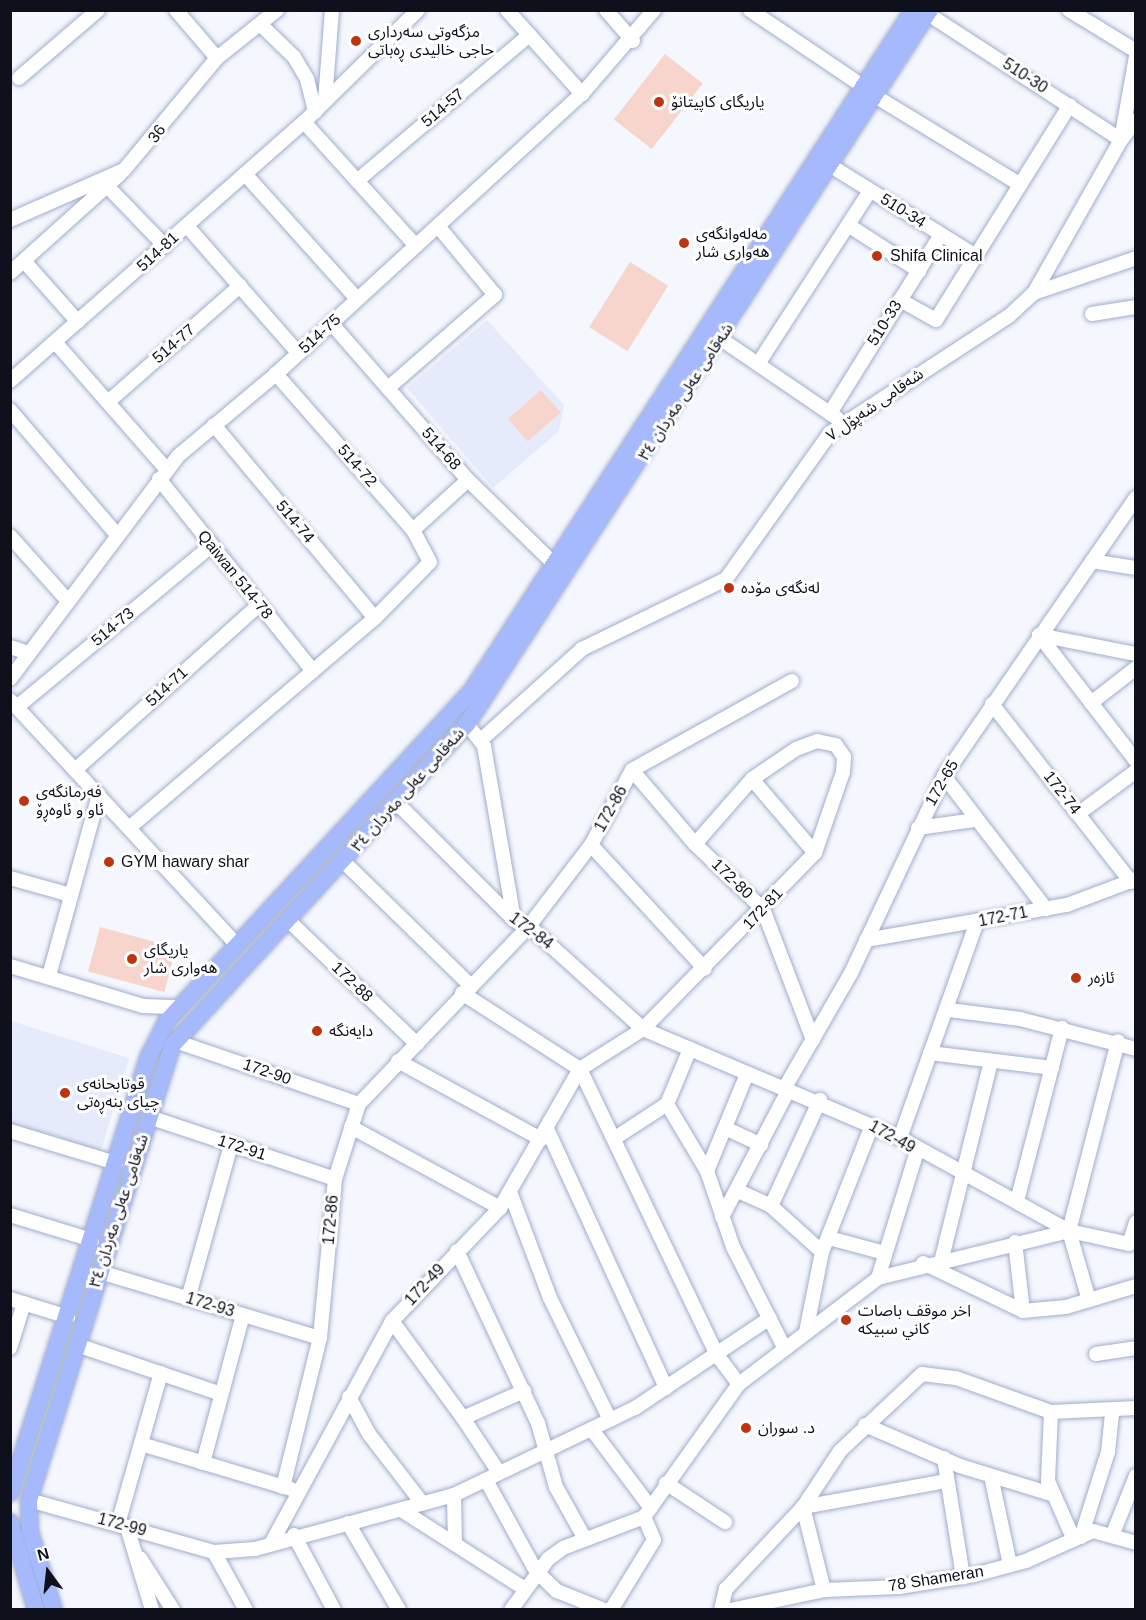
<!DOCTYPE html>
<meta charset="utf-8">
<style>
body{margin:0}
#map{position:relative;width:1146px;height:1620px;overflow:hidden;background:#f4f7fe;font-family:Arial,"Noto Sans Arabic",sans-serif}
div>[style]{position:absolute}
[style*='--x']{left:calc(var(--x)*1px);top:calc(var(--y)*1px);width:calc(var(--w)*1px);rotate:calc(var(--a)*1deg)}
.built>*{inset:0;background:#e5ebfb}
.green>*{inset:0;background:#f7d5cc;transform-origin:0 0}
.roads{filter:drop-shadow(0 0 2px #a1adcb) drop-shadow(0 0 2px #a1adcb)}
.minor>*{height:14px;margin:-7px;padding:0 7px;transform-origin:7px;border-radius:7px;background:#fff}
.major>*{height:16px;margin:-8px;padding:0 8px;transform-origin:8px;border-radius:8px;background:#a6b9fd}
.dots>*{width:16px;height:16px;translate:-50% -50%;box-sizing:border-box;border:3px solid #fff;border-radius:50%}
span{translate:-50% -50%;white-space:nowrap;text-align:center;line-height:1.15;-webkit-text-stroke:6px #fff;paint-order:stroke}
.poi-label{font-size:16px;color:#0e111c}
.left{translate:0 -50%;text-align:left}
.street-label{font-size:16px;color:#0e111c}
.frame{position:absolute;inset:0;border:12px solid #0e111c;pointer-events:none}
.north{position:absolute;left:18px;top:1542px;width:60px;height:60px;-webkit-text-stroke:4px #fff;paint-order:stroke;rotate:345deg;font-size:16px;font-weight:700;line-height:24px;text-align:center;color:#0e111c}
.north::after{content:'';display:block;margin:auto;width:21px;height:27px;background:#0e111c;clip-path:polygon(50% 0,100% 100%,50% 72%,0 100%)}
</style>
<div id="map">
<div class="built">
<i style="clip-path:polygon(487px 320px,564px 405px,559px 431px,493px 488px,407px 388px)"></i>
<i style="clip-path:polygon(11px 1021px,129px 1058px,99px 1157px,11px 1128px)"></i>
</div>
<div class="green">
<i style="left:665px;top:54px;width:48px;height:83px;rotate:38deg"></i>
<i style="left:630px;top:262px;width:45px;height:77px;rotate:32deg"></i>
<i style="left:541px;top:390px;width:30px;height:44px;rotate:49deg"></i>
<i style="left:100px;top:927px;width:79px;height:46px;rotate:15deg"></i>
</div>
<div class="roads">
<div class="minor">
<i style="--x:176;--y:10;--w:63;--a:49.5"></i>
<i style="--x:507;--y:10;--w:113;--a:48.2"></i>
<i style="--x:606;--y:10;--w:41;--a:48.9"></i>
<i style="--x:750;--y:10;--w:138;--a:34"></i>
<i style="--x:1069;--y:10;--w:79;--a:31.5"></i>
<i style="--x:928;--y:14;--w:230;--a:33.1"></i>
<i style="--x:1121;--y:140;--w:25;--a:-53"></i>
<i style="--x:261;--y:25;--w:46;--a:44.1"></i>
<i style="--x:294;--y:57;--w:26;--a:59"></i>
<i style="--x:307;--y:79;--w:34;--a:76"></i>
<i style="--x:19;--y:78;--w:104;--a:-40.7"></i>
<i style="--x:875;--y:96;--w:169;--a:31.4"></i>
<i style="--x:325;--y:101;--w:91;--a:-85.6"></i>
<i style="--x:304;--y:122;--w:167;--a:47.9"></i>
<i style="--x:831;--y:166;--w:171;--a:31.8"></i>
<i style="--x:245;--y:174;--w:168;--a:48.1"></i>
<i style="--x:357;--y:181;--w:226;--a:-40.3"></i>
<i style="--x:109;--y:188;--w:81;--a:46"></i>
<i style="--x:10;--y:220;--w:124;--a:-23.7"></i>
<i style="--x:124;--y:170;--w:146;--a:-50.3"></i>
<i style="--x:217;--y:58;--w:77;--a:-38.7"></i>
<i style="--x:848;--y:225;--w:85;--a:32.9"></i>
<i style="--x:187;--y:226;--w:169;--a:48.8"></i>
<i style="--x:24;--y:261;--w:81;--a:48.5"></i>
<i style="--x:10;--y:273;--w:148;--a:-42"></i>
<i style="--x:1034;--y:293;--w:108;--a:-18.9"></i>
<i style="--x:900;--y:300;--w:41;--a:29.1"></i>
<i style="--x:936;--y:320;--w:253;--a:-58.1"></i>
<i style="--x:1092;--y:314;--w:45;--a:-9"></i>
<i style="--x:331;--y:323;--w:208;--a:48.9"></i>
<i style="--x:468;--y:480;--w:124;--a:44.3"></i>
<i style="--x:721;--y:339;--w:140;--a:34.3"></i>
<i style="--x:55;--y:342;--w:169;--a:48.8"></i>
<i style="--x:758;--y:364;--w:206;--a:-57.1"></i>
<i style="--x:10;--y:381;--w:392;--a:-41.4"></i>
<i style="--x:304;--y:122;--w:160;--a:-44.5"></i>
<i style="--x:388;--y:388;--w:142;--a:-41"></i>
<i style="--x:495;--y:295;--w:89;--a:-129.6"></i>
<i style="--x:108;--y:402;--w:176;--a:-41.3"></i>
<i style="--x:10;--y:410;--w:165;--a:49.4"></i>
<i style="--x:830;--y:413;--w:210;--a:-58.1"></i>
<i style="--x:214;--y:425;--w:251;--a:50.2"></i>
<i style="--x:159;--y:479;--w:246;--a:51.3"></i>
<i style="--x:413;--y:530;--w:74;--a:-42.3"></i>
<i style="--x:10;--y:536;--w:87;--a:48.3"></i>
<i style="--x:1092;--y:561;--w:45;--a:9"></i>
<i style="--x:1039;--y:635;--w:159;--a:52.4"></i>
<i style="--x:1039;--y:635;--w:99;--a:11.1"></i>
<i style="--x:10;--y:647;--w:20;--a:18"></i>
<i style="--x:10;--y:679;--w:279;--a:-53"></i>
<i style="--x:178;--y:456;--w:128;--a:-39.9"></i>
<i style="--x:276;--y:374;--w:415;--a:-42.5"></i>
<i style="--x:582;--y:94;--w:111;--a:-49.4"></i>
<i style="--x:10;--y:700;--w:331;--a:47.2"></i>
<i style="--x:1091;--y:703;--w:57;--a:-37.9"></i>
<i style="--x:992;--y:704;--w:226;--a:52"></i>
<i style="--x:17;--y:707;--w:251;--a:-39.7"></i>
<i style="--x:467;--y:724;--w:28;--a:52"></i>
<i style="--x:484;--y:746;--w:177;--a:80.2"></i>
<i style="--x:482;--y:739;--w:135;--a:-42"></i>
<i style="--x:582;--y:649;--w:160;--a:-25.9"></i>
<i style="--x:726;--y:579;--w:179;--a:-54.5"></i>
<i style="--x:830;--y:433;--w:214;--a:-33.2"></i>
<i style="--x:1009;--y:316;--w:34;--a:-43"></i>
<i style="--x:1034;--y:293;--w:176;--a:-60.4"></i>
<i style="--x:1121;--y:140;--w:84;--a:-79.8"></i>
<i style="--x:75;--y:770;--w:247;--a:-41.9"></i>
<i style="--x:632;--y:770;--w:97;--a:49.6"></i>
<i style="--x:695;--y:844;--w:94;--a:43.7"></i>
<i style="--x:763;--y:909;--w:140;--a:69.1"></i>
<i style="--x:944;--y:776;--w:168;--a:52.5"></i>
<i style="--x:752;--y:779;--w:97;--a:49.6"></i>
<i style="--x:397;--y:803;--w:165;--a:45"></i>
<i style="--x:514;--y:920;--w:16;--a:22"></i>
<i style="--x:529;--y:926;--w:154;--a:42.1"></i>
<i style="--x:643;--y:1029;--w:279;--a:23"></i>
<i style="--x:900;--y:1138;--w:193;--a:28.8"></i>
<i style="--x:1078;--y:814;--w:72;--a:-36.6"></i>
<i style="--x:129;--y:828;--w:323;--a:-40.5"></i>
<i style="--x:375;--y:618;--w:78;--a:-45.5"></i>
<i style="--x:430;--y:562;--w:36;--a:-118"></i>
<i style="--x:413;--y:530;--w:208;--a:-131.3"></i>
<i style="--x:918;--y:828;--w:58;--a:-8"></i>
<i style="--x:591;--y:845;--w:168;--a:47.4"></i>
<i style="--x:344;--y:862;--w:176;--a:44.3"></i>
<i style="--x:10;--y:878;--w:63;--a:15.6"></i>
<i style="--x:288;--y:920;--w:179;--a:43.9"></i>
<i style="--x:866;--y:940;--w:204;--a:-9.9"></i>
<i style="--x:1067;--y:905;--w:74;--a:-20.6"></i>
<i style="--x:10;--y:966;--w:139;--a:16.7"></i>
<i style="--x:143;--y:1006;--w:35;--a:2"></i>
<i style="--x:49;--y:976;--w:188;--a:-74.6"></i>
<i style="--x:462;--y:993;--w:140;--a:32.8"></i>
<i style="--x:580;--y:1069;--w:317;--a:64.4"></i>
<i style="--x:717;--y:1355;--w:36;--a:53"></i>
<i style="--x:949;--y:1010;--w:72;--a:7.2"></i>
<i style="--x:1020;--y:1019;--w:120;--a:14.5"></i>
<i style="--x:175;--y:1041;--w:194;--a:18.9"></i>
<i style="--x:930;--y:1053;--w:123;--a:7"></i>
<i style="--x:398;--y:1061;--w:163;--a:28.6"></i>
<i style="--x:784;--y:1089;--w:134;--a:-60"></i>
<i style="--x:851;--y:973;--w:218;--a:-64.7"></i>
<i style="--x:944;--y:776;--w:338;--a:-55.4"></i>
<i style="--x:667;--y:1104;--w:78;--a:59.2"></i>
<i style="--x:707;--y:1171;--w:80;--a:71.1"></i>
<i style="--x:733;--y:1247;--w:112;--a:63"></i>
<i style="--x:149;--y:1117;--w:196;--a:18.4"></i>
<i style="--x:351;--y:1127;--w:170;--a:28.5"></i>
<i style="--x:725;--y:1128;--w:40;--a:25"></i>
<i style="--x:547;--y:1129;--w:285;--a:65.3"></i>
<i style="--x:10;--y:1131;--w:111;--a:16.8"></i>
<i style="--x:615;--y:1138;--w:62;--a:-33.2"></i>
<i style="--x:667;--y:1104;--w:60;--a:-67.3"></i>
<i style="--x:900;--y:1138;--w:229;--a:-70.4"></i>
<i style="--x:707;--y:1171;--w:105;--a:-67.6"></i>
<i style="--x:738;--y:1191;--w:36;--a:24"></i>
<i style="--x:771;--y:1206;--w:69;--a:42"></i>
<i style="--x:510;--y:1192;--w:113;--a:69.3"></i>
<i style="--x:550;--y:1298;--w:136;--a:63.8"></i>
<i style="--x:1017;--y:1201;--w:179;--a:-75.4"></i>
<i style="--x:771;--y:1206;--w:117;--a:-65.2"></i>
<i style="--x:10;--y:1215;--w:86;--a:17"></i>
<i style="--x:722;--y:1217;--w:142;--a:-62.4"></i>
<i style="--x:829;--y:1238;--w:54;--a:15.1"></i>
<i style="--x:1015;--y:1242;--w:69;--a:83.4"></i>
<i style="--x:457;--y:1251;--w:190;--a:64.8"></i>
<i style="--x:538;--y:1423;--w:66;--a:74.3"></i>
<i style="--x:556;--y:1487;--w:57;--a:60.8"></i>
<i style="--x:942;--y:1258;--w:203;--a:-76"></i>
<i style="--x:923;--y:1263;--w:111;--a:25.6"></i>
<i style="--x:1023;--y:1311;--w:43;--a:-5.3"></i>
<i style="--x:1066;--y:1307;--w:73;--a:-16.7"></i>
<i style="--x:100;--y:1272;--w:230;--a:16.7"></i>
<i style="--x:878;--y:1278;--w:133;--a:-72.9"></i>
<i style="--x:10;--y:1299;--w:61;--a:17.2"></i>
<i style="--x:188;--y:1299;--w:160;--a:-74.4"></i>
<i style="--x:1089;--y:1300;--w:72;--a:-106.2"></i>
<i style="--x:1069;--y:1231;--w:196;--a:-75.5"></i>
<i style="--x:392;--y:1321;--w:120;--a:53.8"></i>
<i style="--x:463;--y:1418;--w:67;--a:-23.9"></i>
<i style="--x:806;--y:1332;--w:82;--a:-78.7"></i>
<i style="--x:822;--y:1252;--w:136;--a:-68.5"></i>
<i style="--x:77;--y:1345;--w:152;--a:18.8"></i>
<i style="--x:10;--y:1348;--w:47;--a:-72.7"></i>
<i style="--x:1096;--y:1354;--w:40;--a:-8.5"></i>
<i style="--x:349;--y:1397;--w:42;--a:61.6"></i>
<i style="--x:369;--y:1434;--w:88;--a:52.4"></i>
<i style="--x:1051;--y:1412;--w:85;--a:-2.7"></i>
<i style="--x:463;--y:1418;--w:64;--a:56.6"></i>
<i style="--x:865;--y:1425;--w:103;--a:23.3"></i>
<i style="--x:960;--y:1466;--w:98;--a:17.1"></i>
<i style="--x:593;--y:1431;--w:96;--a:53"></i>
<i style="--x:141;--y:1444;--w:157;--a:16.7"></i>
<i style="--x:944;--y:1458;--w:121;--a:80.9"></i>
<i style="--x:203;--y:1463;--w:153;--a:-74.9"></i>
<i style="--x:991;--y:1476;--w:91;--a:77.9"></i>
<i style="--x:486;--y:1480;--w:104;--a:61.2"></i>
<i style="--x:536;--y:1571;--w:29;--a:44"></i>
<i style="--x:557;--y:1591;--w:51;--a:22"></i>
<i style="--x:666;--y:1483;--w:71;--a:33.5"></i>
<i style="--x:283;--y:1487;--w:154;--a:-76.1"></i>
<i style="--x:320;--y:1338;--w:160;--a:-84.6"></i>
<i style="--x:335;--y:1179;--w:79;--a:-72.3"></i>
<i style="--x:359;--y:1104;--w:246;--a:-46.3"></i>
<i style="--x:529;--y:926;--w:102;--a:-52.6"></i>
<i style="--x:591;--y:845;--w:85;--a:-61.3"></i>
<i style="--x:632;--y:770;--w:183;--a:-29.1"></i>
<i style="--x:454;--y:1495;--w:49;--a:88.8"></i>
<i style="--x:29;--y:1500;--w:192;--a:15.7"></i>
<i style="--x:214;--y:1552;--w:41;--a:-4.2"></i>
<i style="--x:255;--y:1549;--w:206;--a:-15.2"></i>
<i style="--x:454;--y:1495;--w:201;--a:-25.7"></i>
<i style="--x:635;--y:1408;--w:162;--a:-33.7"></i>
<i style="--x:403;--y:1511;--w:145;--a:32.6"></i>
<i style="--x:348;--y:1523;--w:101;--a:59.6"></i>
<i style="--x:118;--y:1524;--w:157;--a:-74.1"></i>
<i style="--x:127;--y:1527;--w:87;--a:73.2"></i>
<i style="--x:294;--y:1535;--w:85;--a:61.9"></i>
<i style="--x:1112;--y:1536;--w:65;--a:-68.2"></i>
<i style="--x:1081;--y:1537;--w:89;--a:-72.4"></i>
<i style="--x:1108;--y:1452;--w:39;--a:-84"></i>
<i style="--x:272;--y:1542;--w:251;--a:-61.5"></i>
<i style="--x:392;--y:1321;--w:156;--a:-46.3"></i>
<i style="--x:500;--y:1208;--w:160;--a:-60.1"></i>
<i style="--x:580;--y:1069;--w:75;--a:-32.4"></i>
<i style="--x:643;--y:1029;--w:246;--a:-45.7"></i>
<i style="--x:815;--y:853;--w:86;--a:-70.9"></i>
<i style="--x:843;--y:772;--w:15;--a:-86"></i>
<i style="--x:844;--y:757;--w:14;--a:-124"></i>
<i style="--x:836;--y:745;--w:19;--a:-168"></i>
<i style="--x:817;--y:741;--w:22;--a:159"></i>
<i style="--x:796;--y:749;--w:53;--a:145.7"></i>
<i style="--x:752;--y:779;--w:86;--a:131.2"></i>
<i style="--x:214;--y:1552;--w:66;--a:61.1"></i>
<i style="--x:140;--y:1558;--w:62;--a:57.6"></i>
<i style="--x:824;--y:1590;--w:86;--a:-104.2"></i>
<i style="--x:803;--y:1507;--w:145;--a:-10.3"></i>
<i style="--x:511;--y:1610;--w:63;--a:-54"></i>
<i style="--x:548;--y:1559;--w:19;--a:-36"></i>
<i style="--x:563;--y:1548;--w:87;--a:-20.9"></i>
<i style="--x:644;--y:1517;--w:163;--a:-54.5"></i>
<i style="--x:739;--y:1384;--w:175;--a:-37.3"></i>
<i style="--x:878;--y:1278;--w:197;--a:-13.8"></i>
<i style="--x:1069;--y:1231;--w:61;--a:12.2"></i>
<i style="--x:1129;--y:1244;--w:23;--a:-72"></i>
<i style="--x:611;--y:1610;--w:82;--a:-58.4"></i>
<i style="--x:654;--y:1540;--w:25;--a:-113"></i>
<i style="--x:721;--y:1610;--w:22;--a:-77"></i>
<i style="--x:726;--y:1589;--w:112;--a:-46.8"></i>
<i style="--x:803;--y:1507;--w:67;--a:-56.5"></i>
<i style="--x:840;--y:1451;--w:112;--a:-43.2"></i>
<i style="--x:922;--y:1374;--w:34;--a:7"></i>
<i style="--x:956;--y:1378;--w:101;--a:19.7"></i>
<i style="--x:1051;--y:1412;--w:69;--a:92.5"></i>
<i style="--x:1048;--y:1481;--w:64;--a:66.2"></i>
<i style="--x:730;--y:1610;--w:96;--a:-12"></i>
<i style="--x:824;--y:1590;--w:75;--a:-2.3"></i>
<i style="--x:899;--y:1587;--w:76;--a:-9.1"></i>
<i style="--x:974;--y:1575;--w:54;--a:-15.1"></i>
<i style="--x:1026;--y:1561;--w:73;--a:-24.1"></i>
<i style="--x:1093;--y:1531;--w:45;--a:15.6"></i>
</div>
<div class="major">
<i style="--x:10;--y:1493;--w:459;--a:-72.4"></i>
<i style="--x:149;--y:1056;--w:39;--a:-63"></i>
<i style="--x:167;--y:1021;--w:448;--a:-47.3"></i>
<i style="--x:471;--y:692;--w:813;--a:-57.05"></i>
<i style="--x:10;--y:1522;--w:92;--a:73.5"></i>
<i style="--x:54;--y:1610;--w:82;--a:-107.1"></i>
<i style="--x:30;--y:1532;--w:32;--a:-92"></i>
<i style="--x:29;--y:1500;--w:476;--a:-72.5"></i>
<i style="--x:172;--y:1046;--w:437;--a:-47.5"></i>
<i style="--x:467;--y:724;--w:851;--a:-57.04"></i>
</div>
</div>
<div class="dots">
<i style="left:356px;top:41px;background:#be3410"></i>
<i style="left:659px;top:102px;background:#be3410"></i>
<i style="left:684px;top:243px;background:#be3410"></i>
<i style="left:877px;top:256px;background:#be3410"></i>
<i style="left:729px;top:588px;background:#be3410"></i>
<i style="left:24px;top:801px;background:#be3410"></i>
<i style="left:109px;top:862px;background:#be3410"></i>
<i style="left:132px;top:959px;background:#be3410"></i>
<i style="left:1076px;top:978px;background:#be3410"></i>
<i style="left:317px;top:1031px;background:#be3410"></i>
<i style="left:65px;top:1093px;background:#be3410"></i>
<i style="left:846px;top:1320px;background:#be3410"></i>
<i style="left:746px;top:1428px;background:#be3410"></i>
</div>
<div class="poi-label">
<span class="left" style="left:368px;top:41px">مزگەوتی سەرداری<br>حاجی خالیدی ڕەباتی</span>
<span class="left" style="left:671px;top:102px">یاریگای کاپیتانۆ</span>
<span class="left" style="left:696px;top:243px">مەلەوانگەی<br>هەواری شار</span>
<span class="left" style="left:890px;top:256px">Shifa Clinical</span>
<span class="left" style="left:741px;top:588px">لەنگەی مۆدە</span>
<span class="left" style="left:36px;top:801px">فەرمانگەی<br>ئاو و ئاوەڕۆ</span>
<span class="left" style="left:121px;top:862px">GYM hawary shar</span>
<span class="left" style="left:144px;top:959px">یاریگای<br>هەواری شار</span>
<span class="left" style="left:1088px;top:978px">ئازەر</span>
<span class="left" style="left:329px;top:1031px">دایەنگە</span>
<span class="left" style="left:77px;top:1093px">قوتابحانەی<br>چیای بنەڕەتی</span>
<span class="left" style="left:858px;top:1320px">اخر موقف باصات<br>كاني سبيكه</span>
<span class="left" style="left:758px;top:1428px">د. سوران</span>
</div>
<div class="street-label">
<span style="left:1025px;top:76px;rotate:33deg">510-30</span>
<span style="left:443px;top:108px;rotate:-40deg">514-57</span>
<span style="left:157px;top:134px;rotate:-54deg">36</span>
<span style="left:903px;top:211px;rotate:32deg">510-34</span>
<span style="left:158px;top:252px;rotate:-42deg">514-81</span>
<span style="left:885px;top:323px;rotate:-58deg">510-33</span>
<span style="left:320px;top:334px;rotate:-42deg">514-75</span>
<span style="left:174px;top:344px;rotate:-41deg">514-77</span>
<span style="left:686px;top:392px;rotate:-57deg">شەقامی عەلی مەردان ٣٤</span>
<span style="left:875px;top:405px;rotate:-35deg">شەقامی شەپۆل ٧</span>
<span style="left:441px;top:449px;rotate:49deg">514-68</span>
<span style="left:357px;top:466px;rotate:49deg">514-72</span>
<span style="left:295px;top:522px;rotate:50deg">514-74</span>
<span style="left:235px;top:575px;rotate:51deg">Qaiwan 514-78</span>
<span style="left:113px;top:627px;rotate:-40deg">514-73</span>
<span style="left:167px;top:687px;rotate:-42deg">514-71</span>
<span style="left:942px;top:783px;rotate:-60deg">172-65</span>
<span style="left:408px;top:790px;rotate:-48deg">شەقامی عەلی مەردان ٣٤</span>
<span style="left:1062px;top:793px;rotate:52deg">172-74</span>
<span style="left:611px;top:809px;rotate:-61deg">172-86</span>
<span style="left:732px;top:879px;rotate:44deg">172-80</span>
<span style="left:763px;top:909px;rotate:-47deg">172-81</span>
<span style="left:1003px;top:917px;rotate:-11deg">172-71</span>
<span style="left:531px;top:931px;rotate:37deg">172-84</span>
<span style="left:352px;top:982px;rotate:44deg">172-88</span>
<span style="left:267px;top:1072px;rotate:19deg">172-90</span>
<span style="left:892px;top:1137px;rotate:29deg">172-49</span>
<span style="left:242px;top:1148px;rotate:18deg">172-91</span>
<span style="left:119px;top:1211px;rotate:-72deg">شەقامی عەلی مەردان ٣٤</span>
<span style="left:331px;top:1220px;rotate:-85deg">172-86</span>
<span style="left:425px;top:1285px;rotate:-47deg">172-49</span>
<span style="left:210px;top:1305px;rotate:17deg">172-93</span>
<span style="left:122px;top:1525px;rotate:15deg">172-99</span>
<span style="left:936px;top:1579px;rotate:-9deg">78 Shameran</span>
</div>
<div class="frame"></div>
<div class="north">N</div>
</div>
